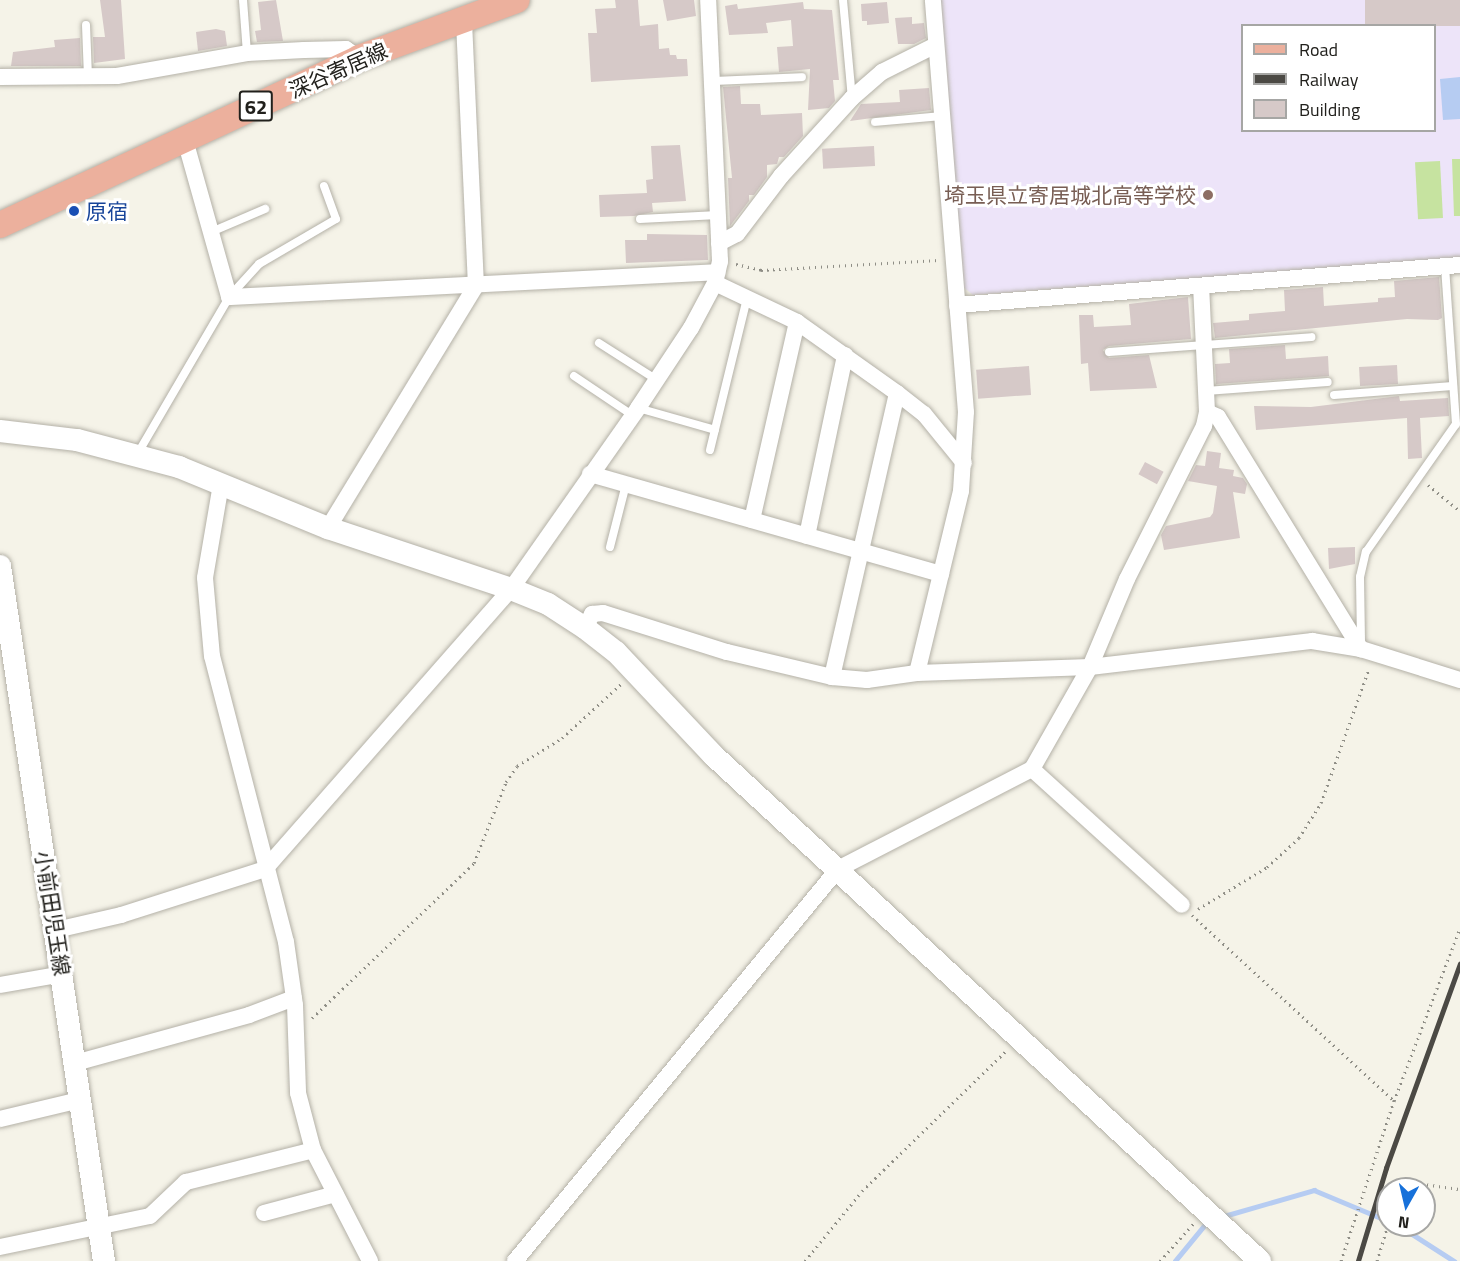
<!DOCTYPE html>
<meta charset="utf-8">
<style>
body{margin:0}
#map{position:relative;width:1460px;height:1261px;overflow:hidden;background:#f5f3e8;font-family:"Titillium Web","Noto Sans JP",sans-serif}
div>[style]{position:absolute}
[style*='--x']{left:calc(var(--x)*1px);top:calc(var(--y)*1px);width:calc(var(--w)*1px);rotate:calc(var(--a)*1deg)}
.education>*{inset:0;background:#ede4f9}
.green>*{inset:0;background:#c6e3a0;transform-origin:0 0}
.water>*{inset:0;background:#b6ccf2}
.stream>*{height:4.5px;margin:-2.25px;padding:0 2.25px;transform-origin:2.25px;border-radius:2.25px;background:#b6ccf2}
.building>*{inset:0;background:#d6c9c8;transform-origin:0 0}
.path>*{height:3px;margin-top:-1.5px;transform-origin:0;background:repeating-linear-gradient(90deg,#8f8e86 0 1.5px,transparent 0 6px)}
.roads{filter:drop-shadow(0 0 2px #b4b1a7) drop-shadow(0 0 2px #b4b1a7)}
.lane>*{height:8px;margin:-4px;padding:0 4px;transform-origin:4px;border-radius:4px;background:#fff}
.street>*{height:16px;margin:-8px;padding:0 8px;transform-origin:8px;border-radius:8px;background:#fff}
.secondary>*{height:22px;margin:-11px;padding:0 11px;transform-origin:11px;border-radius:11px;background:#fff}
.primary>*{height:26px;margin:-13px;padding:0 13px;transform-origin:13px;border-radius:13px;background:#ecb09d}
.rail>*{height:4.5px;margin:-2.25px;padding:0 2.25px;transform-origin:2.25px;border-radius:2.25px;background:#4b4944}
.dots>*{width:16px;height:16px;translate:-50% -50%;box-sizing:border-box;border:3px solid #fff;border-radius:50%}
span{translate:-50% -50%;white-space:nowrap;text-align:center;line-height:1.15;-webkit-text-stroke:6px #fff;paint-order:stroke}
.shield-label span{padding:2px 4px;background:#fff;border:2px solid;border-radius:4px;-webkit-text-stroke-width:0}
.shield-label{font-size:20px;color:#21201c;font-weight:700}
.street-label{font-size:21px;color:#21201c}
.education-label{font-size:21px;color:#785e54}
.right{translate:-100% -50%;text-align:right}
.transit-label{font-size:21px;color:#164399}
.left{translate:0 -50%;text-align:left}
.legend{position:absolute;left:1241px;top:24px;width:195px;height:108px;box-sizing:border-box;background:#fff;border:2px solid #a6a6a4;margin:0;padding:8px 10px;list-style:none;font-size:18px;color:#21201c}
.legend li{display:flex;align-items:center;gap:12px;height:30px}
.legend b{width:30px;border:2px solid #a6a6a4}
.north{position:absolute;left:1376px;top:1177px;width:60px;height:60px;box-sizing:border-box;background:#fff;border:2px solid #a6a6a4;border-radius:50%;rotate:188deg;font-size:16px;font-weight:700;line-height:24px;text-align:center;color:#21201c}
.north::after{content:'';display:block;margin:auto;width:21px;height:27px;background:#1771da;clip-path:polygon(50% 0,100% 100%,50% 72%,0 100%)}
</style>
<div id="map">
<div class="education">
<i style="clip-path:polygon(evenodd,939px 0,1460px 0,1460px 259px,973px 295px,962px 286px,939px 0,1242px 26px,1434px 26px,1434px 130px,1242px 130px,1242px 26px)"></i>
</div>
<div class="green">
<i style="clip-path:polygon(1452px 159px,1460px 159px,1460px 216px,1454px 216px)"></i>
<i style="left:1440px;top:161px;width:57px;height:25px;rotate:87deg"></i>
</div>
<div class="water">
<i style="clip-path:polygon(1460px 77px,1460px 119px,1443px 120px,1440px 79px)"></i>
</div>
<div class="stream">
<i style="--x:1224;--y:1216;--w:94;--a:-16.1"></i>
<i style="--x:1314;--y:1190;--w:80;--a:22.7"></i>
<i style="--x:1398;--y:1225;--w:67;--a:32.7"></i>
<i style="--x:1175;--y:1261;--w:50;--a:-50.6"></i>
</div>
<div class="building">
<i style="clip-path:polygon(100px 0,121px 0,125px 59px,94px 63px,93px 37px,105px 37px)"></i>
<i style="clip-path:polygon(276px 0,283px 41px,257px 42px,255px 31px,261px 30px,258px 2px)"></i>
<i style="clip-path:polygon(615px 0,638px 0,640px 26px,658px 24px,659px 49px,669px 48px,670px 55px,676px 55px,677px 59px,687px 59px,688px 76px,591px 82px,588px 33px,597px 33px,595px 9px,616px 8px)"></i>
<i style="clip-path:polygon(663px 0,694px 0,696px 16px,667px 21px)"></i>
<i style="left:1365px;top:0;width:95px;height:26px"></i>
<i style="clip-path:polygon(803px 2px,804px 9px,832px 10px,839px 80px,833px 80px,835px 101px,829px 108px,808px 110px,810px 69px,779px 72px,777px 47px,793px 46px,791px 20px,766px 23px,768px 33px,729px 35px,725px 6px,737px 4px,738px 9px)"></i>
<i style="clip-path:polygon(887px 2px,889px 23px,867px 25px,867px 21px,862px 21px,861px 4px)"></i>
<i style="clip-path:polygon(912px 17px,912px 24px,924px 23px,926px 38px,914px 44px,898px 44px,895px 18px)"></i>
<i style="clip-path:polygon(216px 29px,225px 31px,227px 46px,198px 51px,196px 32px)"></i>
<i style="clip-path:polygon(80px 38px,81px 66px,11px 66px,13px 52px,55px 47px,54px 40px)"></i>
<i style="clip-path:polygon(740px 86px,741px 104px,760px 104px,761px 115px,802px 113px,803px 136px,784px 157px,779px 157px,777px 164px,767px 165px,767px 177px,754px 195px,749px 195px,749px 201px,730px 226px,728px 178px,732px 178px,723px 87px)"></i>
<i style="clip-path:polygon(929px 88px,931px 110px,850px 121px,861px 104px,900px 102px,899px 90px)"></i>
<i style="clip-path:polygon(680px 145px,686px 201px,652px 203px,653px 212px,634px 216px,600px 217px,599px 195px,647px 193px,646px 180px,653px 179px,651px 146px)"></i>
<i style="left:874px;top:146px;width:20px;height:52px;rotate:87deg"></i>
<i style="clip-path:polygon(647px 234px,707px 235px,708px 260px,626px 263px,625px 240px,647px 240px)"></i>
<i style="clip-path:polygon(1439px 277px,1442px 318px,1438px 320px,1407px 319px,1215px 338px,1213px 323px,1249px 320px,1249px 314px,1285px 311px,1284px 290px,1323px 287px,1324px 306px,1378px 302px,1378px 298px,1395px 297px,1394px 281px)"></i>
<i style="clip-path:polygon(1188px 297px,1191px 339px,1109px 346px,1103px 350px,1109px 358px,1149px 355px,1157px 388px,1090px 391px,1088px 363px,1081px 364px,1079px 315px,1093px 315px,1094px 327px,1131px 325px,1129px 304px)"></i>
<i style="clip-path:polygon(1285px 345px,1286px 359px,1328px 356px,1329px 376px,1216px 384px,1215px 364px,1230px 363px,1229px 349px)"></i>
<i style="left:1397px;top:365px;width:19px;height:38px;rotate:87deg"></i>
<i style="left:1029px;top:366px;width:29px;height:53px;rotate:86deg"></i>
<i style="clip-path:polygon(1399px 396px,1400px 401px,1448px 398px,1449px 416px,1420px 418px,1422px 458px,1408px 459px,1407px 418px,1256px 430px,1254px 406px,1311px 407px)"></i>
<i style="clip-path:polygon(1207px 451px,1221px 453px,1219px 468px,1234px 470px,1233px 476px,1243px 478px,1247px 484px,1245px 494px,1233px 492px,1240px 538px,1164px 550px,1161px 535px,1166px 526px,1210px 517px,1213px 513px,1217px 486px,1188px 481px,1196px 465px,1205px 466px)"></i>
<i style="left:1145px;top:462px;width:21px;height:14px;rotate:28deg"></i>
<i style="clip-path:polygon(1355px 547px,1355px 564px,1329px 569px,1328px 548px)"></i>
</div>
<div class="path">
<i style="--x:736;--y:264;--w:26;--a:13"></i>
<i style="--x:761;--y:270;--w:178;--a:-3.2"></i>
<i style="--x:1428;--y:485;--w:41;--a:39.1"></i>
<i style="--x:1198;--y:909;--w:81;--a:-31.3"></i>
<i style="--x:1267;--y:867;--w:43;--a:-42.2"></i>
<i style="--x:1299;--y:838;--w:41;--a:-57.8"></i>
<i style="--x:1321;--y:803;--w:142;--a:-70.3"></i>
<i style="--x:1192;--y:915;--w:275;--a:42.6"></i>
<i style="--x:312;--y:1018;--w:224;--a:-43.7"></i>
<i style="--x:474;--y:863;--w:87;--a:-68.4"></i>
<i style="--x:506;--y:782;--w:19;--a:-55"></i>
<i style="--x:517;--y:766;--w:53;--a:-31.9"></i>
<i style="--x:562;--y:738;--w:81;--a:-42.5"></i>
<i style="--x:1400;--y:1189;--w:16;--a:-22"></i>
<i style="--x:1415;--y:1183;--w:45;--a:7.6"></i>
<i style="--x:805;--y:1261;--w:90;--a:-50.8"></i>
<i style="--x:862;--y:1191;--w:202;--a:-44.2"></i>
<i style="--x:1160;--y:1261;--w:51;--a:-48.2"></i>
<i style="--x:1341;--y:1261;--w:169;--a:-71.7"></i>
<i style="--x:1394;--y:1101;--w:185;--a:-69.1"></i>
<i style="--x:1377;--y:1261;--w:38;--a:-73"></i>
</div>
<div class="roads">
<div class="lane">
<i style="--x:243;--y:0;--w:53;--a:85.7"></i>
<i style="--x:843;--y:0;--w:98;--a:84.8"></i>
<i style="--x:86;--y:25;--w:51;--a:87.8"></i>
<i style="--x:712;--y:81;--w:90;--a:-2.5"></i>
<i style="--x:875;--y:122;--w:66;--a:-5.2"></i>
<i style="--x:640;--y:219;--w:78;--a:-2.9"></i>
<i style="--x:211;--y:232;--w:59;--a:-23.1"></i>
<i style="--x:599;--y:343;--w:69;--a:32.5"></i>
<i style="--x:1109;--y:352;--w:203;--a:-4.2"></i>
<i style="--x:574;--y:376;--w:70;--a:33.9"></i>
<i style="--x:1206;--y:391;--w:122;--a:-4.2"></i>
<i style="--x:1334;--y:395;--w:119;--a:-4.3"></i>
<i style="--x:638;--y:408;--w:80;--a:15.9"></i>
<i style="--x:710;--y:450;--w:156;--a:-76.3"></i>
<i style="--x:138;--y:453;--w:181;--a:-59.7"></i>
<i style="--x:229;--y:297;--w:45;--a:-47.7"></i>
<i style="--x:259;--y:264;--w:89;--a:-30.3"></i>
<i style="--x:336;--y:219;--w:35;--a:-110"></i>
<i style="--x:610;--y:547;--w:65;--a:-75.7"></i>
<i style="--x:1361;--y:642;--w:65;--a:-90.9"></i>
<i style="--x:1360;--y:577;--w:26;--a:-77"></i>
<i style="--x:1366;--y:552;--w:156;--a:-54.9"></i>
<i style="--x:1456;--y:424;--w:158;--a:-94"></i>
</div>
<div class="street">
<i style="--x:0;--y:77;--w:117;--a:-0.5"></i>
<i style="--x:117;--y:76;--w:132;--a:-10"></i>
<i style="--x:247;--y:53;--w:57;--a:-3"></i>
<i style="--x:304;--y:50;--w:42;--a:-1.4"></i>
<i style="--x:346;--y:49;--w:16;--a:35"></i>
<i style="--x:185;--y:140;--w:163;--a:74.3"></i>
<i style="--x:229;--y:297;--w:489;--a:-2.9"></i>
<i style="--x:719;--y:243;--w:20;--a:-27"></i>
<i style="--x:737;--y:234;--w:73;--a:-52.8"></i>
<i style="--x:781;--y:176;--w:105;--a:-47.7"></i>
<i style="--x:852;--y:98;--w:40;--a:-41"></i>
<i style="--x:882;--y:72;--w:60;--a:-26.6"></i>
<i style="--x:715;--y:283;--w:91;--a:25.4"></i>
<i style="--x:797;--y:322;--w:123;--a:35.4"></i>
<i style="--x:897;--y:393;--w:34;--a:38"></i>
<i style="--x:924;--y:414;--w:63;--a:50.8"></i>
<i style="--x:957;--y:305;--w:505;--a:-4.55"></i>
<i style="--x:1207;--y:412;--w:12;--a:24"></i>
<i style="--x:1218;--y:417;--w:273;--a:58.4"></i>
<i style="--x:590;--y:474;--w:365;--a:15.9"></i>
<i style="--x:221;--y:484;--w:95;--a:99.7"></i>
<i style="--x:205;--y:578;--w:78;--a:84.9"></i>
<i style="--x:212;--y:656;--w:295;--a:75.5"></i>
<i style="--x:286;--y:942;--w:64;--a:81.9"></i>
<i style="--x:295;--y:1005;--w:88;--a:88"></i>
<i style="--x:298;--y:1093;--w:59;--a:75.3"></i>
<i style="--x:313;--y:1150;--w:125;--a:62.8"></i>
<i style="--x:752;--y:520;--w:203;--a:-77.2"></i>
<i style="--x:328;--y:528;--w:284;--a:-58.6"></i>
<i style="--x:476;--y:286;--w:266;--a:-92.6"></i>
<i style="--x:807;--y:536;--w:185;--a:-78.1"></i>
<i style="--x:585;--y:628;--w:16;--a:-63"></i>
<i style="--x:592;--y:614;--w:11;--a:-5"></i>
<i style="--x:603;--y:613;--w:130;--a:17.5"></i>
<i style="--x:727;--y:652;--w:108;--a:13.4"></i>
<i style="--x:832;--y:677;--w:35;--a:5"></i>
<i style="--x:867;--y:680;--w:50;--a:-8"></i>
<i style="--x:917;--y:673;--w:173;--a:-2"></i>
<i style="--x:1090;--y:667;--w:224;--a:-6.7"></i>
<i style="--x:1312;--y:641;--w:50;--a:9.3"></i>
<i style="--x:1361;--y:649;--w:104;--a:17.4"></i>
<i style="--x:917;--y:673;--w:187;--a:-76.4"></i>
<i style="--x:961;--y:491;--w:79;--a:-86.4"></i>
<i style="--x:966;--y:412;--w:413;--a:-94.6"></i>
<i style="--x:832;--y:677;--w:291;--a:-77.1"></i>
<i style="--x:1032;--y:769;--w:202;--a:42.2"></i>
<i style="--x:56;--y:930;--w:67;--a:-13"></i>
<i style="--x:121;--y:915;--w:151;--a:-17.7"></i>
<i style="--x:265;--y:869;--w:373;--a:-48.7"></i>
<i style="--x:511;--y:589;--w:221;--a:-54.9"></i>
<i style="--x:638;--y:408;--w:96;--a:-56.5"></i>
<i style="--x:691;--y:328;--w:51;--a:-61.9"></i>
<i style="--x:715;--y:283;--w:23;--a:-77"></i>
<i style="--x:720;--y:261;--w:261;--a:-92.6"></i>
<i style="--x:0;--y:985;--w:64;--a:-9.9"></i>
<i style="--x:75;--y:1063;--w:180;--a:-15.4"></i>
<i style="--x:249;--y:1015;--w:48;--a:-20.7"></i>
<i style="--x:0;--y:1119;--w:82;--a:-13.4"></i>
<i style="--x:264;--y:1213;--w:74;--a:-14.8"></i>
<i style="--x:0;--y:1247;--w:153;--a:-11.7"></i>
<i style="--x:150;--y:1216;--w:50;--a:-43.4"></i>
<i style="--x:186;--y:1182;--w:131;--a:-14.1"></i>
<i style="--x:515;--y:1261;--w:508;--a:-50.51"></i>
<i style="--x:838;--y:869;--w:218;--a:-27.3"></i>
<i style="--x:1032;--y:769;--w:117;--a:-60.4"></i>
<i style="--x:1090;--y:667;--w:95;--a:-67.2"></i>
<i style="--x:1127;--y:579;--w:171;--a:-63.3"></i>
<i style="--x:1204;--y:426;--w:14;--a:-78"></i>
<i style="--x:1207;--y:412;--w:126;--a:-92.7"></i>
</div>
<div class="secondary">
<i style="--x:0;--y:431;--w:78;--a:6.7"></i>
<i style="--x:77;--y:440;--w:106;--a:14.8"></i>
<i style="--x:179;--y:467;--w:161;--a:22.3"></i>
<i style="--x:328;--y:528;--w:193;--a:18.4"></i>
<i style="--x:511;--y:589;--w:40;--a:22"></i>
<i style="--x:548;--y:604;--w:44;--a:33"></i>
<i style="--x:585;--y:628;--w:39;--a:38"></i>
<i style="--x:616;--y:652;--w:141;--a:46.7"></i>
<i style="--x:713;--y:755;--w:745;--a:42.77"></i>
<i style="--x:0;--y:566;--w:703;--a:81.49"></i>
</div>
<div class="primary">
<i style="--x:0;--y:225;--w:396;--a:-24.9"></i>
<i style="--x:359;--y:58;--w:168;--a:-20.2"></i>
</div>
</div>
<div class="rail">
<i style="--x:1358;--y:1261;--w:97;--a:-73.2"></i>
<i style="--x:1386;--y:1168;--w:217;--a:-70.1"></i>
</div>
<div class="dots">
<i style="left:1208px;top:195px;background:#8d6e63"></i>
<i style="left:74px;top:211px;background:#1a4fb4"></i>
</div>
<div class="shield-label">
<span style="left:256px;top:106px">62</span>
</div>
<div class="street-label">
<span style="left:338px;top:70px;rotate:-24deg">深谷寄居線</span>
<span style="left:53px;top:913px;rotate:81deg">小前田児玉線</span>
</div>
<div class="education-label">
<span class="right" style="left:1196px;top:195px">埼玉県立寄居城北高等学校</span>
</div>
<div class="transit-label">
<span class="left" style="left:86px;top:211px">原宿</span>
</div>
<ul class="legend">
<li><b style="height:8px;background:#ecb09d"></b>Road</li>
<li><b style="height:8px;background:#4b4944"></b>Railway</li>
<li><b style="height:16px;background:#d6c9c8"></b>Building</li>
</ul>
<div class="north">N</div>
</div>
